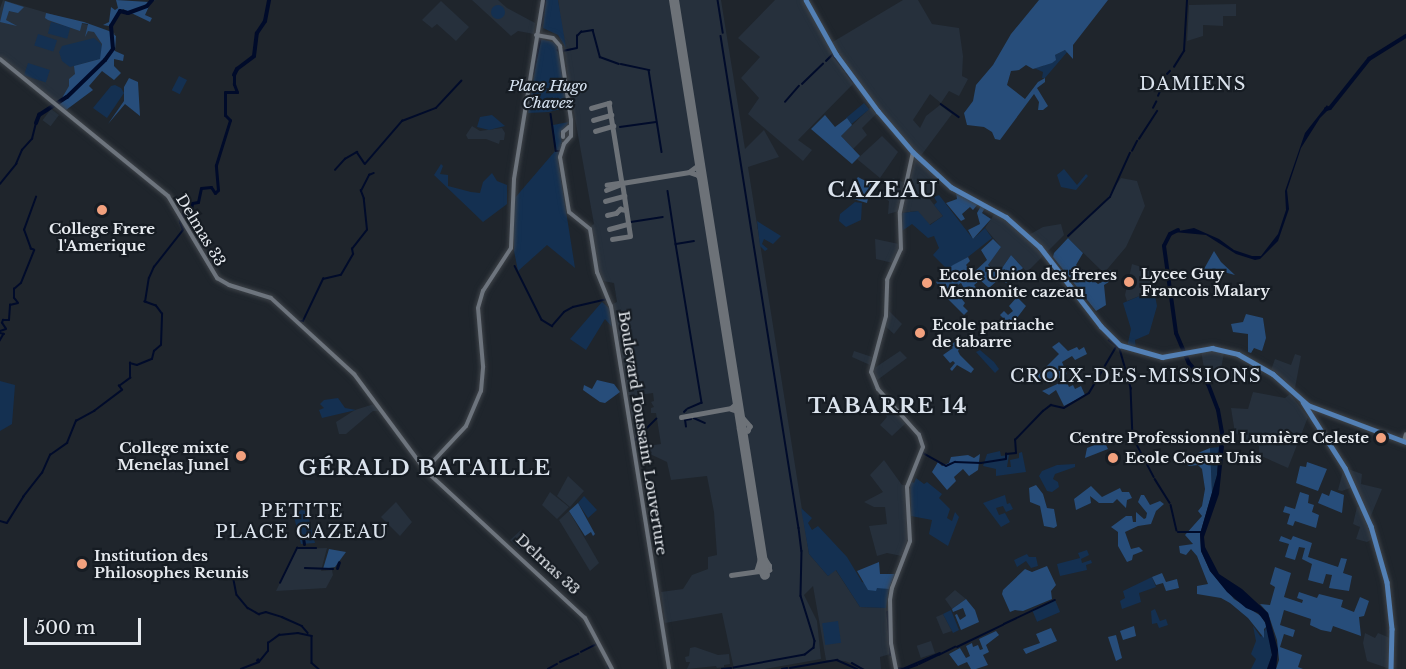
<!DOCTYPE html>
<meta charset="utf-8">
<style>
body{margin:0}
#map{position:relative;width:1406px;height:669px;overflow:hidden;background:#1f252c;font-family:"Libre Baskerville",serif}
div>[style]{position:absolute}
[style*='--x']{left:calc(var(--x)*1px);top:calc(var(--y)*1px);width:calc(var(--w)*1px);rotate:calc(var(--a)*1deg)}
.built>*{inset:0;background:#26303c;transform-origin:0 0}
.green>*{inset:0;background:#143051;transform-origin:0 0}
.round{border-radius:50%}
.forest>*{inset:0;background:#274d7a}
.water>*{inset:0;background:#000b2a}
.stream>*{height:1.5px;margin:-0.75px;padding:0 0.75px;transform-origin:0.75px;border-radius:0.75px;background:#000b2a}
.canal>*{height:3px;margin:-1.5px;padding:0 1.5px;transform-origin:1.5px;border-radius:1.5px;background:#000b2a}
.river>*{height:4px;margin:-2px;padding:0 2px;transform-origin:2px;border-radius:2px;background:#000b2a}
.taxiway>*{height:4.5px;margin:-2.25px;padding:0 2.25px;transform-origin:2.25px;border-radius:2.25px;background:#6d7278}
.runway>*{height:10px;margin:-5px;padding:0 5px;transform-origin:5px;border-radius:5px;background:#6d7278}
.roads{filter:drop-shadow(0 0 2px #3e4349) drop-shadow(0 0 2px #3e4349)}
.secondary>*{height:4px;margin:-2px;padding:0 2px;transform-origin:2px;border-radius:2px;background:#6d747d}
.primary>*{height:4.5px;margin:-2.25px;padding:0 2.25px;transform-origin:2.25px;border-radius:2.25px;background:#5380b5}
.dots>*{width:16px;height:16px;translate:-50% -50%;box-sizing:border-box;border:3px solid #161c23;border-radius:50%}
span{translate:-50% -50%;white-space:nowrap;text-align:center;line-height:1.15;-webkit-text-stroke:4.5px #161c23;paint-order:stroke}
.park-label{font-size:15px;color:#d7e3f1;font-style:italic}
.poi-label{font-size:15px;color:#e6eaef;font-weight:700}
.left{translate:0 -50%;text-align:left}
.right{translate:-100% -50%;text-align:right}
.street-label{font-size:15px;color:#e6eaef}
.quarter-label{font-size:18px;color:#dbe3ed;letter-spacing:1.5px}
.district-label{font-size:21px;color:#dbe3ed;font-weight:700;letter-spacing:1.5px}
.scale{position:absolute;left:24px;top:618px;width:117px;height:27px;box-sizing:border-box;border:3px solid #e6eaef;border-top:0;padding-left:8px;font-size:18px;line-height:21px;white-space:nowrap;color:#e6eaef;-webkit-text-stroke:4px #161c23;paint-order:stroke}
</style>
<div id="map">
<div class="built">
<i style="clip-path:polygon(3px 0,115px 33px,111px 63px,102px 69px,65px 110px,0 59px,0 8px)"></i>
<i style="clip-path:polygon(472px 0,498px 0,507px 8px,535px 23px,534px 34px,518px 31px,511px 36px)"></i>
<i style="clip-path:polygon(558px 0,721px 0,745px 149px,764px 130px,779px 157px,748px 167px,809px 554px,828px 576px,835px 569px,860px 607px,886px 608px,890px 654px,880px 657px,881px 669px,865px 669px,845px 661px,826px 660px,813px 586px,804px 595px,817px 621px,821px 659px,765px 669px,734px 669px,722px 613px,665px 623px,661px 592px,683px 589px,692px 575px,708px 569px,708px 557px,717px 555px,714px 512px,707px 476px,671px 480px,667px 462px,650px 454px,639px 456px,640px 447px,661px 444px,656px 413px,651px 413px,651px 408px,654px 407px,651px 402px,654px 401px,653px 393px,631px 396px,638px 436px,635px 438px,613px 304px,617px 302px,614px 283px,603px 281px,598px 269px,591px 226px,594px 224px,569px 85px)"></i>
<i style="clip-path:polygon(775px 0,804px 0,835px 58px,853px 84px,798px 140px,812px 150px,803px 161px,748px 114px,759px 98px,741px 78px,760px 57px,738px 38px)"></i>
<i style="clip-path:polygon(903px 0,918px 0,932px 24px,959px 28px,963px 56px,962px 76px,968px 79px,959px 96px,949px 91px,941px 103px,930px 94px,913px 120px,920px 128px,926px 116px,940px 105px,952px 114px,920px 157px,887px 120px,831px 43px)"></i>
<i style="clip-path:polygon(441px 1px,469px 27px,456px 41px,437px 24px,432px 28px,422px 20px)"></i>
<i style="clip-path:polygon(1236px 4px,1236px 16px,1223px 16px,1223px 26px,1203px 25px,1203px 36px,1187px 41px,1189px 5px)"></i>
<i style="clip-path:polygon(871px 107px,876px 114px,862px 128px,867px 135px,853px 149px,841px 136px)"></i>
<i style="left:51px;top:109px;width:10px;height:14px;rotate:37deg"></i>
<i style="clip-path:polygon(472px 126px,480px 131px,502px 128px,505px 133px,504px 140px,500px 140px,499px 144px,486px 139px,468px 139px,466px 135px)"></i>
<i style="clip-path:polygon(882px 136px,898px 152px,880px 178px,857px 159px)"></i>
<i style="clip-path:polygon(916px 156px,939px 180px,928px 197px,943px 216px,929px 225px,917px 211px,902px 213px)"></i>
<i style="clip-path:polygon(893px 178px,906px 183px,899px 211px,888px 214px,889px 201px,880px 196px)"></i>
<i style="clip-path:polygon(1121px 178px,1137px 181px,1145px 206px,1126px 247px,1104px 273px,1068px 238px,1106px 200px)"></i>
<i style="clip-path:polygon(995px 213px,1027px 236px,1043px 227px,1061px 224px,1064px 235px,1027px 272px,1011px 255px,998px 274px,988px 264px,1001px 247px,985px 228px)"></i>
<i style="clip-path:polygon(875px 239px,899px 244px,900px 249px,893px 263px,876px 259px)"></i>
<i style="clip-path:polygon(1132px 264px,1154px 271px,1155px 290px,1127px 301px,1125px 295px)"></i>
<i style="clip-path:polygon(889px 311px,902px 324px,894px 334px,885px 326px)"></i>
<i style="clip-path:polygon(1210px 349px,1224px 353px,1221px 369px,1204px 368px,1201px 351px)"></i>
<i style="clip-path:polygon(854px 351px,872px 357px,870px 365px,852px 357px)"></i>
<i style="clip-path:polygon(900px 351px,907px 358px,876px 381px,873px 369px)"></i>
<i style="clip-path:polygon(1295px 354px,1301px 356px,1295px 388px,1291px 391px,1282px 377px,1271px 370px,1275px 359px,1291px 365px)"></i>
<i style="clip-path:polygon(1253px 392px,1285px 398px,1290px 394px,1308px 417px,1288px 468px,1259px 455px,1259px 446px,1235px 433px,1231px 408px,1248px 409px)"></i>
<i style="clip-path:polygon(374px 404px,380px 411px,373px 411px,346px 434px,339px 434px,336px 422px,355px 410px)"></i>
<i style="clip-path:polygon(890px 406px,906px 423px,892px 436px,880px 425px,887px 417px,884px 411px)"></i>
<i style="clip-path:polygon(884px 460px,902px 485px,906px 485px,909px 535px,902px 556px,887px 553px,877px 556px,869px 526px,887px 524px,885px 507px,874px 507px,864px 502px,883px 492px,870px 475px)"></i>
<i style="clip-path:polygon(1348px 469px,1362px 474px,1361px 484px,1382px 489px,1370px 518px,1355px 486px,1342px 491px,1338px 490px,1343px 471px)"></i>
<i style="clip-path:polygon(568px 476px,584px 491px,570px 507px,557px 496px)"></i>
<i style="clip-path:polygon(550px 492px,569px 507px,557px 519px,542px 505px)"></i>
<i style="clip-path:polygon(396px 502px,412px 522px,400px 536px,381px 517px)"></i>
<i style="clip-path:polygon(1357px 507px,1362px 507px,1374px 538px,1367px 542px,1356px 539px,1360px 527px,1353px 524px)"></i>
<i style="clip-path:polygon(569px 511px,599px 563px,590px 571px,559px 520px)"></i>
<i style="clip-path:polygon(521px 530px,532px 543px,519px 549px,510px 540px)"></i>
<i style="clip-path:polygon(327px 548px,321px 571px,332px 570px,333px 575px,326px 588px,276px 591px,297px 549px)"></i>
<i style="clip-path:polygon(955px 590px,966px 599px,952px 609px,945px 599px)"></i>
<i style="clip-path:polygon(943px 614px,952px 631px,943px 634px,936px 617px)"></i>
<i style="clip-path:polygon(1365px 633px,1375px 638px,1378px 633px,1390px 638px,1390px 669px,1367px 661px,1363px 643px)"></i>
<i style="left:931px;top:641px;width:13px;height:15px;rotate:72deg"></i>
<i style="clip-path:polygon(695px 647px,718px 655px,729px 654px,730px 664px,724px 665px,724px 667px,717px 668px,716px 666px,687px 669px,690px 662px,686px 662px,685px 657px,689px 656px,690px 648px)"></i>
</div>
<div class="green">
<i style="clip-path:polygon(546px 0,558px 0,566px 48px,558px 35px,543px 28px)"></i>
<i class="round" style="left:491px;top:5px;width:14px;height:14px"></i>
<i style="left:51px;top:22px;width:20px;height:12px;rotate:15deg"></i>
<i style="left:38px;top:34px;width:20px;height:12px;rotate:18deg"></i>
<i style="clip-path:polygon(94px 38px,101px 44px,103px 52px,100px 59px,70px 67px,62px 61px,59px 52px,62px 46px)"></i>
<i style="clip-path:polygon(540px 39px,553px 42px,557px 45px,568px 107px,549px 112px,528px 113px)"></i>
<i style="clip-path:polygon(1065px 50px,1068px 51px,1045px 78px,1042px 78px,1043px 72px,1034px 68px,1043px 66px,1055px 55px)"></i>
<i style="left:28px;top:63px;width:23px;height:13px;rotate:18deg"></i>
<i style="left:179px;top:76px;width:9px;height:16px;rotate:27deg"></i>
<i style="clip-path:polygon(115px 85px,121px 88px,124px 93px,107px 118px,93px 108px,111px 86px)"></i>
<i style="left:864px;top:103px;width:8px;height:23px;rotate:50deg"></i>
<i style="clip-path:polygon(492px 115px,505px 126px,489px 130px,477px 127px,480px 117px)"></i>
<i style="clip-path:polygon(569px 122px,560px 133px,562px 142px,558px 160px,575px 268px,547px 245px,518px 271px,514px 251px,514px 199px,556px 150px,553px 125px)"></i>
<i style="clip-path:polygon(441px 164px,443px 166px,440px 174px,448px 175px,448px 186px,471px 192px,480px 193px,483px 182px,492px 173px,497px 181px,507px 185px,507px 204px,483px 222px,434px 175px)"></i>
<i style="clip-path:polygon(1064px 169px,1077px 185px,1086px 174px,1088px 176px,1076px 190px,1061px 187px,1057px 175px)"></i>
<i style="clip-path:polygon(939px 195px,973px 239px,985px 228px,992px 238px,968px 257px,947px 269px,933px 255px,939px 248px,934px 236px,928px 238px,912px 224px,902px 231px,902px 213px,918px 211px,930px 225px,943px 216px,934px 205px,937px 202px,934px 197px)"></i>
<i style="clip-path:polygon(855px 202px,862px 203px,861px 220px,846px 227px,839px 221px,840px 214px)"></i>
<i style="clip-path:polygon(757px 221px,781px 236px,773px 244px,764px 239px,762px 244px,768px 249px,765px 251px,760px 246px)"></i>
<i style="clip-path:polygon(1154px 290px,1157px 306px,1149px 334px,1135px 340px,1136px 350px,1127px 347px,1131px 329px,1123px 303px)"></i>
<i style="clip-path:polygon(602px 302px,609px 308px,612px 327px,605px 319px,586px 350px,570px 339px)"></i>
<i style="clip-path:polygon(980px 350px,994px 362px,999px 369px,995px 373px,976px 352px)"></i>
<i style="clip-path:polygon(0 381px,15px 385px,12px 424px,0 431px)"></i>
<i style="clip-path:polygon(338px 398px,345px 408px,356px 410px,322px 418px,319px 410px,324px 408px,320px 404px,324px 400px)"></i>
<i style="clip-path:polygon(1219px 447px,1217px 475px,1212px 493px,1210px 448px)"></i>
<i style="clip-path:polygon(1000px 451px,1001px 456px,1009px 455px,1007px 467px,1011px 467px,1010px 460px,1019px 458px,1019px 453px,1022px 452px,1026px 472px,996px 476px,996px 469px,983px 466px,987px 454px)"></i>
<i style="clip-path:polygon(1075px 464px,1075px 467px,1055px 474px,1053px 479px,1058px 482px,1059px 487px,1052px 492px,1047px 491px,1039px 476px,1042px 471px,1057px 465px)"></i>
<i style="clip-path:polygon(916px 478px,924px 484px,927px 482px,942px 494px,939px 498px,950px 509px,947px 518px,952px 521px,955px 512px,959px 517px,948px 546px,929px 534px,932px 520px,911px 516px,910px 481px,914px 483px)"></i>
<i style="clip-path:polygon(1005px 495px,1007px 504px,1010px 503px,1013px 509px,1006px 512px,1003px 506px,996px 508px,999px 515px,1005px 513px,1010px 522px,1001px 527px,983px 503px)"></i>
<i style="clip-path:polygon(584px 496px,597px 510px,588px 518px,578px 503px)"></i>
<i style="clip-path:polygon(801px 508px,812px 518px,808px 523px,812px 530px,818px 526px,847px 557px,862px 582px,889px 589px,886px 608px,860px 607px,836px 570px,828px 576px,809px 554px)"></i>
<i style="clip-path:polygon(301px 510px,307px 511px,315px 543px,301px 544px,294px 517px)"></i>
<i style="clip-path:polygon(1087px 550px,1089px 555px,1081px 559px,1082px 563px,1091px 560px,1092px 563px,1086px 565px,1087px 570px,1060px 576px,1057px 564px,1080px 558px,1078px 553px)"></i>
<i style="clip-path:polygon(1027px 554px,1029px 557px,1036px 557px,1038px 566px,1031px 568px,1026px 561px,1017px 567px,1014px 560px)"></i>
<i style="clip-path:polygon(1152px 577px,1156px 587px,1139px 593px,1141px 602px,1122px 609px,1120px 601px,1125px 598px,1123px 591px)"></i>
<i style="left:1055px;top:600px;width:13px;height:25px;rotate:67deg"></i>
<i style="clip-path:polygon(1155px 609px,1160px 621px,1166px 619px,1168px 625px,1159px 628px,1157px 623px,1152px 624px,1151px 611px)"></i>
<i style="clip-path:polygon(951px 610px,959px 630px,953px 633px,943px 614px)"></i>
<i style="left:838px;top:621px;width:22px;height:16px;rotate:82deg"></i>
<i style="clip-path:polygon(1253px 626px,1261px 637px,1267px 626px,1272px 655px,1267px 669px,1251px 669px,1256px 659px,1251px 654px,1256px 641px)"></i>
</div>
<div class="forest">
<i style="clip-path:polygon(116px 0,149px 2px,156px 0,151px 2px,145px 15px,152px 18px,150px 22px,123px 9px,109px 26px,103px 25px,109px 22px,111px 7px,115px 10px,118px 8px)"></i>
<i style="clip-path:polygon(1039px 0,1108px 0,1073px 45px,1073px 59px,1065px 50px,1055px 55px,1056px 60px,1052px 63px,1033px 69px,1026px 65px,1019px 70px,1011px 71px,1007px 85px,1025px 99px,1038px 82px,1045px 78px,1045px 82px,1037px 88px,1048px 106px,1043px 110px,1038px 110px,1039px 102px,1034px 94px,1000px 140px,995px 139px,992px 132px,984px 127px,967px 125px,964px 113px,973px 101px,976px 85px,993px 65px,1011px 34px)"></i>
<i style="clip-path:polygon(5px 1px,24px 7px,18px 13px,9px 11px,6px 20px,17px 26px,0 22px)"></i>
<i style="clip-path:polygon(46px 13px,84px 22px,109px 31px,116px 36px,115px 51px,124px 55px,123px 61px,114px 59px,114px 66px,121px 73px,114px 80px,102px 71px,89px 86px,93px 90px,66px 110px,58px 105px,69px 86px,69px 79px,75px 74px,74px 66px,100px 59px,102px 44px,94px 32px,88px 31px,85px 37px,88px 24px,82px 23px,80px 31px,48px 20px,45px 18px)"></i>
<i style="clip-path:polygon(129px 78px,138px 82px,140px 116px,125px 104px,108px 124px,124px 101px,124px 87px)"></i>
<i style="clip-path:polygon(825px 115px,835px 127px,847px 118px,852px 125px,841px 136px,860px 156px,852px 164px,811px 129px)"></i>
<i style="clip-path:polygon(858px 177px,871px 184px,867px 203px,850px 198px,852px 185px)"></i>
<i style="clip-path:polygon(956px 192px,978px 204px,973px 210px,970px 207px,962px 214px,965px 219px,961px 221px,946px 203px,957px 199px)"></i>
<i style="clip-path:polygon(981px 206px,985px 208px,982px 213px,991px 219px,973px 239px,968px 230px,980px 224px,977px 213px)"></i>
<i style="clip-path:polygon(1068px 238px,1083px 253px,1076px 265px,1098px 284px,1104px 281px,1110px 270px,1116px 275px,1115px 278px,1104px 285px,1106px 305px,1096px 311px,1053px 257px,1054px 253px)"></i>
<i style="clip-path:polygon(993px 239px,1001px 247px,988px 265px,998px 274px,1011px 255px,1023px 268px,1006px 283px,1000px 278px,989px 288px,980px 280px,974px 285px,978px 290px,969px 297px,961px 283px,951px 289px,953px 294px,956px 292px,965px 303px,963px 306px,968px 311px,964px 315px,944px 295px,936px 282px,945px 277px,949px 272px,947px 269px,953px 265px,968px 257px,970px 261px,966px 265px,973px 273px,987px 260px,981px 250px)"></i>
<i style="clip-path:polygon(1214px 251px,1221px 262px,1235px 275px,1220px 271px,1216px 278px,1204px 269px)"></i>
<i style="clip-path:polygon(1017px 297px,1026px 306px,1011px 326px,1000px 315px,1004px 311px,1008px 315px,1013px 311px,1009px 306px)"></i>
<i style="clip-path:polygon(1246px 314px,1263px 318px,1266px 338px,1262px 351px,1254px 348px,1251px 353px,1248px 352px,1248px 334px,1233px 332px,1231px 324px,1243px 322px)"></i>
<i style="clip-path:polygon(955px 341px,961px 346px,958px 351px,960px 355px,974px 369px,971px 373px,957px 365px,952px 371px,950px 369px,955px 363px,953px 361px,950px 363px,943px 355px,953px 348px,951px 346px)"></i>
<i style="clip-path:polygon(1059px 342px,1068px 351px,1077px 347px,1079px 350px,1084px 347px,1087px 354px,1075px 360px,1072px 356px,1062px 362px,1067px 374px,1047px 384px,1043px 378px,1035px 384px,1032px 381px,1059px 354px,1052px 347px)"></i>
<i style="clip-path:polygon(597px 380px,614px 384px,620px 392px,605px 403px,600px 402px,583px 390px,584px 385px,592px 389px)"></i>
<i style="clip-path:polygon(1066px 380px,1069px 387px,1073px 385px,1075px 389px,1081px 386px,1085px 395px,1064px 406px,1056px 390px,1049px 395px,1042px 391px)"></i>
<i style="clip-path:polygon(1104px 441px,1108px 449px,1085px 458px,1087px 448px)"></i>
<i style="clip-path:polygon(1210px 448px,1212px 493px,1200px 534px,1201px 551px,1210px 571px,1234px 599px,1261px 616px,1267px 626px,1264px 629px,1264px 638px,1248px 618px,1230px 603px,1221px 598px,1197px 594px,1197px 586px,1208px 584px,1197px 556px,1191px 549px,1186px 555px,1180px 553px,1179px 546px,1193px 544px,1185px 535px,1202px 516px,1198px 511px,1202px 506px,1205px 489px,1202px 469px,1198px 465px,1189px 466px,1182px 459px,1186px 456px,1194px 459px,1198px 453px)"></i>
<i style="clip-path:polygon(980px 454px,978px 470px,969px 476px,963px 469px,954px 477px,956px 481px,947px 490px,932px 472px,938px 462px,942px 466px,949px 463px,951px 457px,968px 455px,974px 458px)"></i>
<i style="clip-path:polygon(1307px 462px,1327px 469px,1318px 491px,1296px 483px,1300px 466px,1306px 467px)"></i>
<i style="clip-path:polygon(1036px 485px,1043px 494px,1047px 508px,1054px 509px,1057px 526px,1054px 528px,1044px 526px,1040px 506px,1030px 502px,1029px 488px)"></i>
<i style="clip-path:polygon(1091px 486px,1102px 497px,1120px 488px,1122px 492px,1129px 492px,1132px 498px,1127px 500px,1126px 508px,1117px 499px,1113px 503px,1099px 503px,1090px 496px,1091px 503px,1076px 510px,1074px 499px)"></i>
<i style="clip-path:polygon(1331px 490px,1344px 495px,1342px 513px,1318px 503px,1322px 493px,1329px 496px)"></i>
<i style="clip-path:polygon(1300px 492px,1309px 495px,1308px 503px,1314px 505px,1312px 512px,1319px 515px,1316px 528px,1295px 521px,1293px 526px,1287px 524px,1290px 514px,1283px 512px,1285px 506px,1295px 509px)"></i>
<i style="clip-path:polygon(1141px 495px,1144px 495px,1150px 505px,1160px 501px,1164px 504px,1156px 511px,1151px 524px,1138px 526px,1125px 532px,1131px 549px,1139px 547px,1143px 551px,1133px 555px,1132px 560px,1127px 562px,1118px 546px,1118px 532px,1111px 527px,1126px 516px,1132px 516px,1133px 522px,1136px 522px,1136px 512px,1144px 519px,1146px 518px,1147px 513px,1138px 502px)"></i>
<i style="clip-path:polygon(578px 503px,595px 534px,593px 536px,591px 532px,585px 536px,569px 511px)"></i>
<i style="clip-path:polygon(1281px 536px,1291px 540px,1293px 536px,1312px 543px,1308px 557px,1338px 567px,1341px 558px,1347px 559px,1343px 573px,1352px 576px,1349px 591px,1329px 588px,1332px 575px,1326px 574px,1323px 584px,1308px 580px,1312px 564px,1302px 559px,1305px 548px,1299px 547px,1295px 560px,1285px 557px,1289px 544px,1279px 541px)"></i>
<i style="clip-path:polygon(329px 549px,346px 552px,335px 567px,323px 569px)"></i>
<i style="clip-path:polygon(879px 562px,880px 574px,895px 574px,889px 589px,877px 588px,876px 591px,868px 590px,857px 571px)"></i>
<i style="clip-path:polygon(1047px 566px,1056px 585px,1051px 591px,1052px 599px,1023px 611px,1015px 610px,1010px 612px,1002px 594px,1003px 590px,1025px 569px,1032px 572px)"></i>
<i style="clip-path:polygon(1275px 567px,1291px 573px,1284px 597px,1302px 603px,1303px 600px,1297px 598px,1299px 592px,1317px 598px,1319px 594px,1343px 600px,1341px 607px,1354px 612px,1360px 597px,1369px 601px,1364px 616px,1359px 617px,1361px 636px,1333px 626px,1331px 632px,1321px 630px,1310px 625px,1311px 619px,1284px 610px,1280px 625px,1295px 630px,1293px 637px,1284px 634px,1280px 647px,1302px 655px,1298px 667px,1303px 669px,1276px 669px,1279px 660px,1277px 640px,1268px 613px,1260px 604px,1270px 605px,1275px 587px,1270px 584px)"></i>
<i style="clip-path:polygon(1162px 573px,1166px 582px,1177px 579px,1179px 588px,1166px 591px,1163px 583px,1156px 585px,1152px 577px)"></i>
<i style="clip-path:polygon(966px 599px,975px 610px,979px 622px,961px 630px,955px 615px,957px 614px,960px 620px,966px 616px,963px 608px,953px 612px,952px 609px)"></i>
<i style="clip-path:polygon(1134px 626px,1136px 636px,1123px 640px,1120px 631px)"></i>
<i style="clip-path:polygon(1051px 628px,1057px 641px,1026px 654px,1023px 649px,1040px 643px,1036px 634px)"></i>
<i style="clip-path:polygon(996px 631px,999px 635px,986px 645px,989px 652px,983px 655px,988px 665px,976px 669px,971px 669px,967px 662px,958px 666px,949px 654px,960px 648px,966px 658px,970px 656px,966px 646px,972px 643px,973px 647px,978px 645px,980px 650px,983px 649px,979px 639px)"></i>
<i style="clip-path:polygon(1116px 635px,1122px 658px,1116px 661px,1108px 637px)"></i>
</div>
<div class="water">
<i style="clip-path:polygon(1327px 105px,1329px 109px,1320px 118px,1301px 148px,1287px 190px,1289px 209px,1278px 241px,1260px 259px,1255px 260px,1236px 254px,1206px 235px,1174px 232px,1194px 228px,1219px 239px,1234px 250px,1252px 256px,1261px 256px,1278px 234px,1286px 210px,1285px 191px,1305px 133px)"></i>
<i style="clip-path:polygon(1224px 446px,1219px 494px,1204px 537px,1205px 547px,1219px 574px,1242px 589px,1268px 613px,1278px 650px,1276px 669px,1267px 669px,1272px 655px,1265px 622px,1258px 613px,1246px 608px,1227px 592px,1210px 571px,1201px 551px,1200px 534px,1217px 475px,1219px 447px)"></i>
</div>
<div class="stream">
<i style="--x:718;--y:0;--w:33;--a:81"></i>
<i style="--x:541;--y:26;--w:26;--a:-81"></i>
<i style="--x:721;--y:36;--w:498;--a:81"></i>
<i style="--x:799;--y:528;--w:23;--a:83"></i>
<i style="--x:802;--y:551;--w:45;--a:91.3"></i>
<i style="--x:801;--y:596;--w:47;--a:72.7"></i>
<i style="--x:815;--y:641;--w:7;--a:98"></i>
<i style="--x:814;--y:648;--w:11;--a:142"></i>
<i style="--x:805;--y:655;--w:72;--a:169.6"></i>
<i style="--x:558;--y:50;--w:1;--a:45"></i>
<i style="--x:563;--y:51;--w:14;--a:-12"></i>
<i style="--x:577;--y:48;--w:12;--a:-90"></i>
<i style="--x:577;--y:36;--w:6;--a:-45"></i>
<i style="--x:581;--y:32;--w:12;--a:-9"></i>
<i style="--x:593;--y:30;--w:28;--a:75"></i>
<i style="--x:600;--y:57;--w:20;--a:20"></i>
<i style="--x:834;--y:56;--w:18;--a:52"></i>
<i style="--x:826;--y:61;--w:10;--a:-45"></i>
<i style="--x:621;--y:64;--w:29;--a:12"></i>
<i style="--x:649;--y:70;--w:83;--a:81"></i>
<i style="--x:1174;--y:67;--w:19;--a:-58"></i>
<i style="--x:1184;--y:51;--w:51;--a:-86.6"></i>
<i style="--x:847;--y:73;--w:10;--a:53"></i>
<i style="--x:533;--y:74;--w:35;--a:-78"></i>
<i style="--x:1167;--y:74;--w:4;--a:-45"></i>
<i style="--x:802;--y:84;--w:29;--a:-44"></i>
<i style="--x:1158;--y:96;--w:15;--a:-67"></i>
<i style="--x:785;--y:102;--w:21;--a:-49"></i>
<i style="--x:941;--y:104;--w:22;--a:36"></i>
<i style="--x:1153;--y:108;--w:7;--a:-63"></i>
<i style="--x:551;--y:114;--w:37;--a:82"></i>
<i style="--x:556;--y:151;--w:3;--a:0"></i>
<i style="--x:620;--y:127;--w:36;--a:-8"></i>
<i style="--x:1139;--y:139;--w:33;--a:-57"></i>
<i style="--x:1132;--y:151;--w:11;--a:-63"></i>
<i style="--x:335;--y:170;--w:15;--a:-48"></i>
<i style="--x:345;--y:159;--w:14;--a:-30"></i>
<i style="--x:357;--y:152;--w:14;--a:56"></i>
<i style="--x:365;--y:164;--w:57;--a:-49.3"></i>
<i style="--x:402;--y:121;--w:36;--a:-21"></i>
<i style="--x:436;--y:108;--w:37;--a:-47"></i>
<i style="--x:0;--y:184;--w:26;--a:-51"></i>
<i style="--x:16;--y:164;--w:15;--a:-67"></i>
<i style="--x:22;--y:150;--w:15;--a:-48"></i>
<i style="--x:32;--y:139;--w:16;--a:-76"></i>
<i style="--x:668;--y:191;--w:54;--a:81.4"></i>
<i style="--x:676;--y:244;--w:18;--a:-9"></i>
<i style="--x:631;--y:222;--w:32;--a:-9"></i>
<i style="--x:1068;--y:236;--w:57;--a:-42.9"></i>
<i style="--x:1110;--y:197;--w:48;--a:-65.6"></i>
<i style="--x:676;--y:244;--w:161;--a:80.7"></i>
<i style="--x:702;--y:403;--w:15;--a:157"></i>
<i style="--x:515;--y:266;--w:60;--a:63.4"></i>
<i style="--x:542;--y:320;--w:12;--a:31"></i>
<i style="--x:552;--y:326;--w:18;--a:-49"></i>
<i style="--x:564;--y:312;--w:10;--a:-29"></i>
<i style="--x:573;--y:307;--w:35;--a:-13"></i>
<i style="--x:297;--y:321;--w:6;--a:0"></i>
<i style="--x:303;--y:321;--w:47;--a:-64.5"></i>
<i style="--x:323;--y:279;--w:18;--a:-13"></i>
<i style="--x:341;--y:275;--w:24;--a:-60"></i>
<i style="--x:353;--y:254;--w:5;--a:-101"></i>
<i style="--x:352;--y:249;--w:24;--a:-52"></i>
<i style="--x:367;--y:230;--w:31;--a:-96"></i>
<i style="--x:364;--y:199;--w:9;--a:-111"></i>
<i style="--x:361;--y:191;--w:18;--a:-63"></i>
<i style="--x:369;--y:175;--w:5;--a:-22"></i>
<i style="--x:0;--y:331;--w:6;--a:-18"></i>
<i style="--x:6;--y:329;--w:7;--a:-124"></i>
<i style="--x:2;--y:323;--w:3;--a:-72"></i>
<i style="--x:3;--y:320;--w:6;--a:0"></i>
<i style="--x:9;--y:320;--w:15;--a:-86"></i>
<i style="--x:10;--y:305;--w:8;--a:-14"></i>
<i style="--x:18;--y:303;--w:6;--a:-129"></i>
<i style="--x:14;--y:298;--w:9;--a:-90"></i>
<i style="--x:14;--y:289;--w:9;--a:-41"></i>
<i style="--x:21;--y:283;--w:35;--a:-68"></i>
<i style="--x:34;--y:250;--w:3;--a:-162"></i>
<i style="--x:31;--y:249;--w:20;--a:-110"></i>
<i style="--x:24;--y:230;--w:35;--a:-70"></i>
<i style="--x:0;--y:333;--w:4;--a:14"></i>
<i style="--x:4;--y:334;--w:8;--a:120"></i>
<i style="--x:1109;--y:340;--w:14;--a:39"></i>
<i style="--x:1120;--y:349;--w:41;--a:74.2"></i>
<i style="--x:1131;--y:388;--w:49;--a:87.7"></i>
<i style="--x:1133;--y:437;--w:45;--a:62.3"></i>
<i style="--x:684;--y:412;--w:3;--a:-45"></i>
<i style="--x:694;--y:418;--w:12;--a:24"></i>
<i style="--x:686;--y:427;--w:7;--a:-98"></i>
<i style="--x:685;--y:420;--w:6;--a:-9"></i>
<i style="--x:635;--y:440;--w:30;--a:-45"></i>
<i style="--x:923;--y:453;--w:26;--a:29"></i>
<i style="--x:946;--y:466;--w:10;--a:-24"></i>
<i style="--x:955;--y:462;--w:26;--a:2"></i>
<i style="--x:981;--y:463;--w:25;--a:-9"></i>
<i style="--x:1006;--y:459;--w:5;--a:-90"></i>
<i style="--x:1006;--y:454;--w:10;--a:-6"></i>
<i style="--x:1016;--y:453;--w:13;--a:-94"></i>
<i style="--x:1015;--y:440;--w:40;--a:-46"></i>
<i style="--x:1043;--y:411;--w:10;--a:-37"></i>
<i style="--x:1051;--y:405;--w:13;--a:13"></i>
<i style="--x:1064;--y:408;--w:29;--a:-31"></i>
<i style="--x:1089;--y:393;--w:53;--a:-59.6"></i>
<i style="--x:1155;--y:479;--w:28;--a:58"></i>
<i style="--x:1171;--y:505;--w:26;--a:77"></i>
<i style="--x:0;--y:521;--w:7;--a:16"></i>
<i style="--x:7;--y:523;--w:31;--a:-58"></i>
<i style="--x:23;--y:497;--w:31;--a:-52"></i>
<i style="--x:42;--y:473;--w:20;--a:-66"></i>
<i style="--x:50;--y:455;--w:21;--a:-35"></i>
<i style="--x:67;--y:443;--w:24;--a:-68"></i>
<i style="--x:76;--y:421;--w:21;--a:-29"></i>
<i style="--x:94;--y:411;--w:35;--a:-37"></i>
<i style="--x:122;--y:390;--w:5;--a:-127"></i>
<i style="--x:119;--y:386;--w:14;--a:-36"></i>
<i style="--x:130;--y:378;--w:15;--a:-90"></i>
<i style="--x:130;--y:363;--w:7;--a:16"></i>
<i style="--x:137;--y:365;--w:16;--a:-22"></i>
<i style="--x:152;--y:359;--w:8;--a:-76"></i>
<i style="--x:154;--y:351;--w:9;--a:-41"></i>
<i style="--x:161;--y:345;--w:31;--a:-88"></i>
<i style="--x:162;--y:314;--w:10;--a:-127"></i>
<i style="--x:156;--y:306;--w:12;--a:-160"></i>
<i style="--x:145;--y:302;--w:24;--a:-81"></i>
<i style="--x:149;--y:278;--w:12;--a:-66"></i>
<i style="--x:154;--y:267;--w:47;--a:-51.9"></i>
<i style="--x:183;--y:230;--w:9;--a:-111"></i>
<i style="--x:1178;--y:532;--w:23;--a:0"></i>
<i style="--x:305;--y:568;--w:28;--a:2"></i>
<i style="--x:233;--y:575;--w:20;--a:79"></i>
<i style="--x:237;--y:595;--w:17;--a:50"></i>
<i style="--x:248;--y:608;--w:13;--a:29"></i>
<i style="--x:259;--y:614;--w:7;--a:-16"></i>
<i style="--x:266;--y:612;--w:17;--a:17"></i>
<i style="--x:282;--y:617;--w:22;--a:24"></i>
<i style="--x:302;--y:626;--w:9;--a:49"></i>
<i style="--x:280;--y:583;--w:39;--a:-64"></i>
<i style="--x:297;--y:548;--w:19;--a:0"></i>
<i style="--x:888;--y:612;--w:43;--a:86"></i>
<i style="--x:1004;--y:624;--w:56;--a:-25.2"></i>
<i style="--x:957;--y:647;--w:51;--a:-25.6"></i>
<i style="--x:581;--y:652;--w:18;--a:-27"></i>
<i style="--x:939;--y:655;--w:18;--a:-27"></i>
<i style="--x:560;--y:662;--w:20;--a:-24"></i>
<i style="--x:852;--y:663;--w:13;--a:29"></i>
<i style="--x:919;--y:664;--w:21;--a:-25"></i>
<i style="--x:608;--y:666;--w:4;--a:56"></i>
<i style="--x:790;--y:668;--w:48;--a:-9.7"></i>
<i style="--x:837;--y:660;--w:22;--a:24"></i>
<i style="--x:898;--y:668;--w:5;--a:11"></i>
<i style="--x:903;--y:669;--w:40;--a:-23.4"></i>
<i style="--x:241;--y:669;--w:19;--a:-21"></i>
<i style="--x:259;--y:662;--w:14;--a:-51"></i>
<i style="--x:268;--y:651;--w:8;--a:-90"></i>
<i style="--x:268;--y:643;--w:14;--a:-36"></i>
<i style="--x:279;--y:635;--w:19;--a:-6"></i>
<i style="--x:298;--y:633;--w:14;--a:12"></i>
<i style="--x:312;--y:636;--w:27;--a:90"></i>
<i style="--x:312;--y:663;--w:9;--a:41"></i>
<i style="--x:548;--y:669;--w:10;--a:-29"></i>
<i style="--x:722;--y:669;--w:9;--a:-6"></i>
<i style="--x:782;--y:669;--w:5;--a:-11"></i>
<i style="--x:906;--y:669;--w:12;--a:-20"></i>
</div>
<div class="canal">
<i style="--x:180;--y:222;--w:10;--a:-73"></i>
<i style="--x:183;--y:212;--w:8;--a:-14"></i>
<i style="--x:191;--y:210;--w:7;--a:-82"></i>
<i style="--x:192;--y:203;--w:6;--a:-9"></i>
<i style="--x:198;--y:202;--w:14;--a:-78"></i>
<i style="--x:201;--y:188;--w:10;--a:-6"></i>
<i style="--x:211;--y:187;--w:7;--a:56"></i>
<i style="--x:215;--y:193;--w:4;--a:-45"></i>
<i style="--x:218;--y:190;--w:25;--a:-95"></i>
<i style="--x:216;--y:165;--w:47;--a:-72.7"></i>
<i style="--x:230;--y:120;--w:7;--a:-135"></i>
<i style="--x:225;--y:115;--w:23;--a:-90"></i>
<i style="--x:225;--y:92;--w:12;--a:0"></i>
<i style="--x:237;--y:92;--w:9;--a:-111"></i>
<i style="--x:234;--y:84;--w:9;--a:-90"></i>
<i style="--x:304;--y:544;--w:6;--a:-99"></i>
<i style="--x:303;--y:538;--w:8;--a:-7"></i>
<i style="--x:337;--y:568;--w:6;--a:-72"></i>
<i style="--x:257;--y:660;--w:1;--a:-45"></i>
</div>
<div class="river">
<i style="--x:234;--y:75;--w:7;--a:-63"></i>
<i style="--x:237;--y:69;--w:21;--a:-37"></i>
<i style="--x:254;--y:56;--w:23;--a:-83"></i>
<i style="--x:257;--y:33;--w:14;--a:-56"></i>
<i style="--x:265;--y:21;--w:21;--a:-79"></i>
<i style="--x:1326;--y:109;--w:4;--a:-14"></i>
<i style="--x:1330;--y:108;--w:63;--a:-51.5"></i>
<i style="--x:1369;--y:59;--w:44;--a:-31.9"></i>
<i style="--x:36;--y:123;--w:9;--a:-69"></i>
<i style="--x:39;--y:115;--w:33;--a:-33"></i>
<i style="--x:67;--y:97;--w:53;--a:-44.2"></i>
<i style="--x:105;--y:60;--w:14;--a:-54"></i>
<i style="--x:113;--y:49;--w:23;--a:-95"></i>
<i style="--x:111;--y:26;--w:17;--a:-59"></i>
<i style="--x:120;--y:11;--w:8;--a:14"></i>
<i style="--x:128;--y:13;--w:20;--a:-20"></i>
<i style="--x:147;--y:6;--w:8;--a:-50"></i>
<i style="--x:1178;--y:230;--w:9;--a:153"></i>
<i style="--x:1170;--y:234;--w:13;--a:117"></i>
<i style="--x:1164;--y:246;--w:88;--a:82.1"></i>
<i style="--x:1176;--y:333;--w:33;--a:67"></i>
<i style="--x:1189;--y:363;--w:28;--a:48"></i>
<i style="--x:1208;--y:384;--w:28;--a:69"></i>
<i style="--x:1218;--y:410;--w:22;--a:80"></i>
<i style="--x:1222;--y:432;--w:19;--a:93"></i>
</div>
<div class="taxiway">
<i style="--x:591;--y:108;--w:19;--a:-16"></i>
<i style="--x:609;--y:103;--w:81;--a:80.8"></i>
<i style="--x:622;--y:183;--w:15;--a:172"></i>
<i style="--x:593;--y:120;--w:19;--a:-16"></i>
<i style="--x:595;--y:131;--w:19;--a:-16"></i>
<i style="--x:689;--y:172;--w:10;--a:-37"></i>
<i style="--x:697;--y:166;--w:9;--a:-77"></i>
<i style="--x:606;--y:190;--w:14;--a:-21"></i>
<i style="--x:605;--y:201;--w:20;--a:-15"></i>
<i style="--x:607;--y:215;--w:9;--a:-13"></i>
<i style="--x:616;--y:213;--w:6;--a:-45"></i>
<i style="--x:620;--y:209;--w:6;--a:9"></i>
<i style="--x:609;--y:229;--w:20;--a:-15"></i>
<i style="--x:612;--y:239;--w:18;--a:-9"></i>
<i style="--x:630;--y:236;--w:54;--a:-98.6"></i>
<i style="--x:622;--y:183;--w:68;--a:-9.3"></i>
<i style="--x:689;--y:172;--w:9;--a:18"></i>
<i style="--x:698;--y:175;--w:9;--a:58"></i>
<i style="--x:731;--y:409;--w:6;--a:18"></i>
<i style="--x:737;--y:411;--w:20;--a:49"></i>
<i style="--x:750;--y:426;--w:5;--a:112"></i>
<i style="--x:748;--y:431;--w:9;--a:-167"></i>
<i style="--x:739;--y:429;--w:9;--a:-77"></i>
<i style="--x:681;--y:417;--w:51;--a:-10.2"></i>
<i style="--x:731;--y:408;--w:9;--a:-41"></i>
<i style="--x:762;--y:554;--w:17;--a:107"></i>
<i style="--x:757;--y:570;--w:7;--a:27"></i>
<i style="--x:763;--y:573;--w:7;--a:-27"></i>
<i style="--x:769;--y:570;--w:4;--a:-90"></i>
<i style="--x:769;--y:566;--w:13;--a:-122"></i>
<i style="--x:731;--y:575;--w:28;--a:-8"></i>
</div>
<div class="runway">
<i style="--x:674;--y:0;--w:582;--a:81.01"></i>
</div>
<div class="roads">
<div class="secondary">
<i style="--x:536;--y:35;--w:17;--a:10"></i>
<i style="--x:553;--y:38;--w:11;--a:49"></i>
<i style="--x:560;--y:46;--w:75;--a:81.5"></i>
<i style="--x:571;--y:120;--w:16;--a:90"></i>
<i style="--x:571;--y:136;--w:11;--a:131"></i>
<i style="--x:564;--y:144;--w:14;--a:107"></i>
<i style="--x:560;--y:157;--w:56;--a:80.7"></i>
<i style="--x:569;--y:212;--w:27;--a:39"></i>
<i style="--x:590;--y:229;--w:44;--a:80.8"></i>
<i style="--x:597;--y:272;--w:37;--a:68"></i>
<i style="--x:611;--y:306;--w:368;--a:80.9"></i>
<i style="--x:0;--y:59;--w:217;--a:39.2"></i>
<i style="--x:168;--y:196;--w:96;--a:59.1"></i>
<i style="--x:217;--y:278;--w:14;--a:30"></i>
<i style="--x:229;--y:285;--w:44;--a:17.2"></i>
<i style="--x:271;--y:298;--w:113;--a:42.5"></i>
<i style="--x:354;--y:374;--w:119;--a:53.5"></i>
<i style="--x:425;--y:470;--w:218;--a:42.8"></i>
<i style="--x:585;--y:618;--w:58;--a:62.1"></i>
<i style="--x:563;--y:137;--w:5;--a:-90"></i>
<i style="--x:563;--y:132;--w:8;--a:-40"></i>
<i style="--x:1404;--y:441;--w:7;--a:-74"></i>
<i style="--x:425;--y:470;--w:60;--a:-47"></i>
<i style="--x:466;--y:426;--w:38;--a:-67"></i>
<i style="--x:481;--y:391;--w:25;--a:-85"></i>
<i style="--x:483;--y:366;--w:58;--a:-94.9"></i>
<i style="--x:478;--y:308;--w:18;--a:-74"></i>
<i style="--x:483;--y:291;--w:51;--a:-56.9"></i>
<i style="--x:511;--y:248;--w:69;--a:-87.5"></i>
<i style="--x:514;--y:179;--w:181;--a:-80.8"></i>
<i style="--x:896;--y:669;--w:26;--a:-101"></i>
<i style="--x:891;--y:643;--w:43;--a:-91.3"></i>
<i style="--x:890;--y:600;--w:12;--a:-81"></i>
<i style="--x:892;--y:588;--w:50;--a:-69"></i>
<i style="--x:910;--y:541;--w:54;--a:-93.2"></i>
<i style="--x:907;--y:487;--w:43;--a:-68.2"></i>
<i style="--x:923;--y:447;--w:13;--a:-108"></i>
<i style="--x:919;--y:435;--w:62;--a:-131.7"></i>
<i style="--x:878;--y:389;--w:18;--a:-112"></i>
<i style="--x:871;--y:372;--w:58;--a:-75"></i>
<i style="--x:886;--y:316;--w:36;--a:-88"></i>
<i style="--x:887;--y:280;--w:34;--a:-66"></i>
<i style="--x:901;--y:249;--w:37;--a:-92"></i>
<i style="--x:900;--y:212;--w:61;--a:-77.8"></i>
</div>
<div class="primary">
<i style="--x:806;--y:0;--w:62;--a:60.9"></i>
<i style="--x:836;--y:54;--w:71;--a:53.6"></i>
<i style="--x:878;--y:111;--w:54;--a:49.5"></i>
<i style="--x:913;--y:152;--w:52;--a:42.6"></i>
<i style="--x:951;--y:187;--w:63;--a:28.6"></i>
<i style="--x:1006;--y:217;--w:45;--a:41.4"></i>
<i style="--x:1040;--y:247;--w:100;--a:52.3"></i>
<i style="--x:1101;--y:326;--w:27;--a:45"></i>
<i style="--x:1120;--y:345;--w:44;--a:15.9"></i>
<i style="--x:1162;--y:357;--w:51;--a:-10.2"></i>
<i style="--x:1212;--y:348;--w:27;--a:13"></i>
<i style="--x:1238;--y:354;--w:40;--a:29.7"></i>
<i style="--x:1273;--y:374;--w:47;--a:41.5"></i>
<i style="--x:1308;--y:405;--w:105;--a:20.7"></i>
<i style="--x:1303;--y:402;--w:78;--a:57.5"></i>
<i style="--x:1345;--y:468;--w:64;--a:65.9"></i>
<i style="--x:1371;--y:526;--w:58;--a:74.1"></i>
<i style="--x:1387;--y:582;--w:47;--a:83.9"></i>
<i style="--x:1392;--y:629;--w:40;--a:91.4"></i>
</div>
</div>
<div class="dots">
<i style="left:102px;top:210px;background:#f2a17e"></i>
<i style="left:1129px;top:282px;background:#f2a17e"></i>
<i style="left:927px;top:283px;background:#f2a17e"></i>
<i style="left:920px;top:333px;background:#f2a17e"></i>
<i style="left:1381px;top:438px;background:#f2a17e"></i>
<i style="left:241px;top:456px;background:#f2a17e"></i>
<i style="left:1113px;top:458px;background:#f2a17e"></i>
<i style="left:82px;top:564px;background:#f2a17e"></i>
</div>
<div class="park-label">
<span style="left:548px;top:94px">Place Hugo<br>Chavez</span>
</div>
<div class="poi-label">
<span style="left:102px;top:237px">College Frere<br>l'Amerique</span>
<span class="left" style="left:1141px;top:282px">Lycee Guy<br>Francois Malary</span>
<span class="left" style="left:939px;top:283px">Ecole Union des freres<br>Mennonite cazeau</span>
<span class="left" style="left:932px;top:333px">Ecole patriache<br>de tabarre</span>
<span class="right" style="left:1369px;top:438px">Centre Professionnel Lumière Celeste</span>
<span class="right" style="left:229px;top:456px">College mixte<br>Menelas Junel</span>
<span class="left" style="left:1125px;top:458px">Ecole Coeur Unis</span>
<span class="left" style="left:94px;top:564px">Institution des<br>Philosophes Reunis</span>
</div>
<div class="street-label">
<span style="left:201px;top:230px;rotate:59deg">Delmas 33</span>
<span style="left:643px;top:433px;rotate:81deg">Boulevard Toussaint Louverture</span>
<span style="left:548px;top:564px;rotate:43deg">Delmas 33</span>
</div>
<div class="quarter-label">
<span style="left:1193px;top:84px">DAMIENS</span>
<span style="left:1136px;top:376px">CROIX-DES-MISSIONS</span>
<span style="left:302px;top:522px">PETITE<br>PLACE CAZEAU</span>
</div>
<div class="district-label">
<span style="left:883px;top:190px">CAZEAU</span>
<span style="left:888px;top:406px">TABARRE 14</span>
<span style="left:425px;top:468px">GÉRALD BATAILLE</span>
</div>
<div class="scale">500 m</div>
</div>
